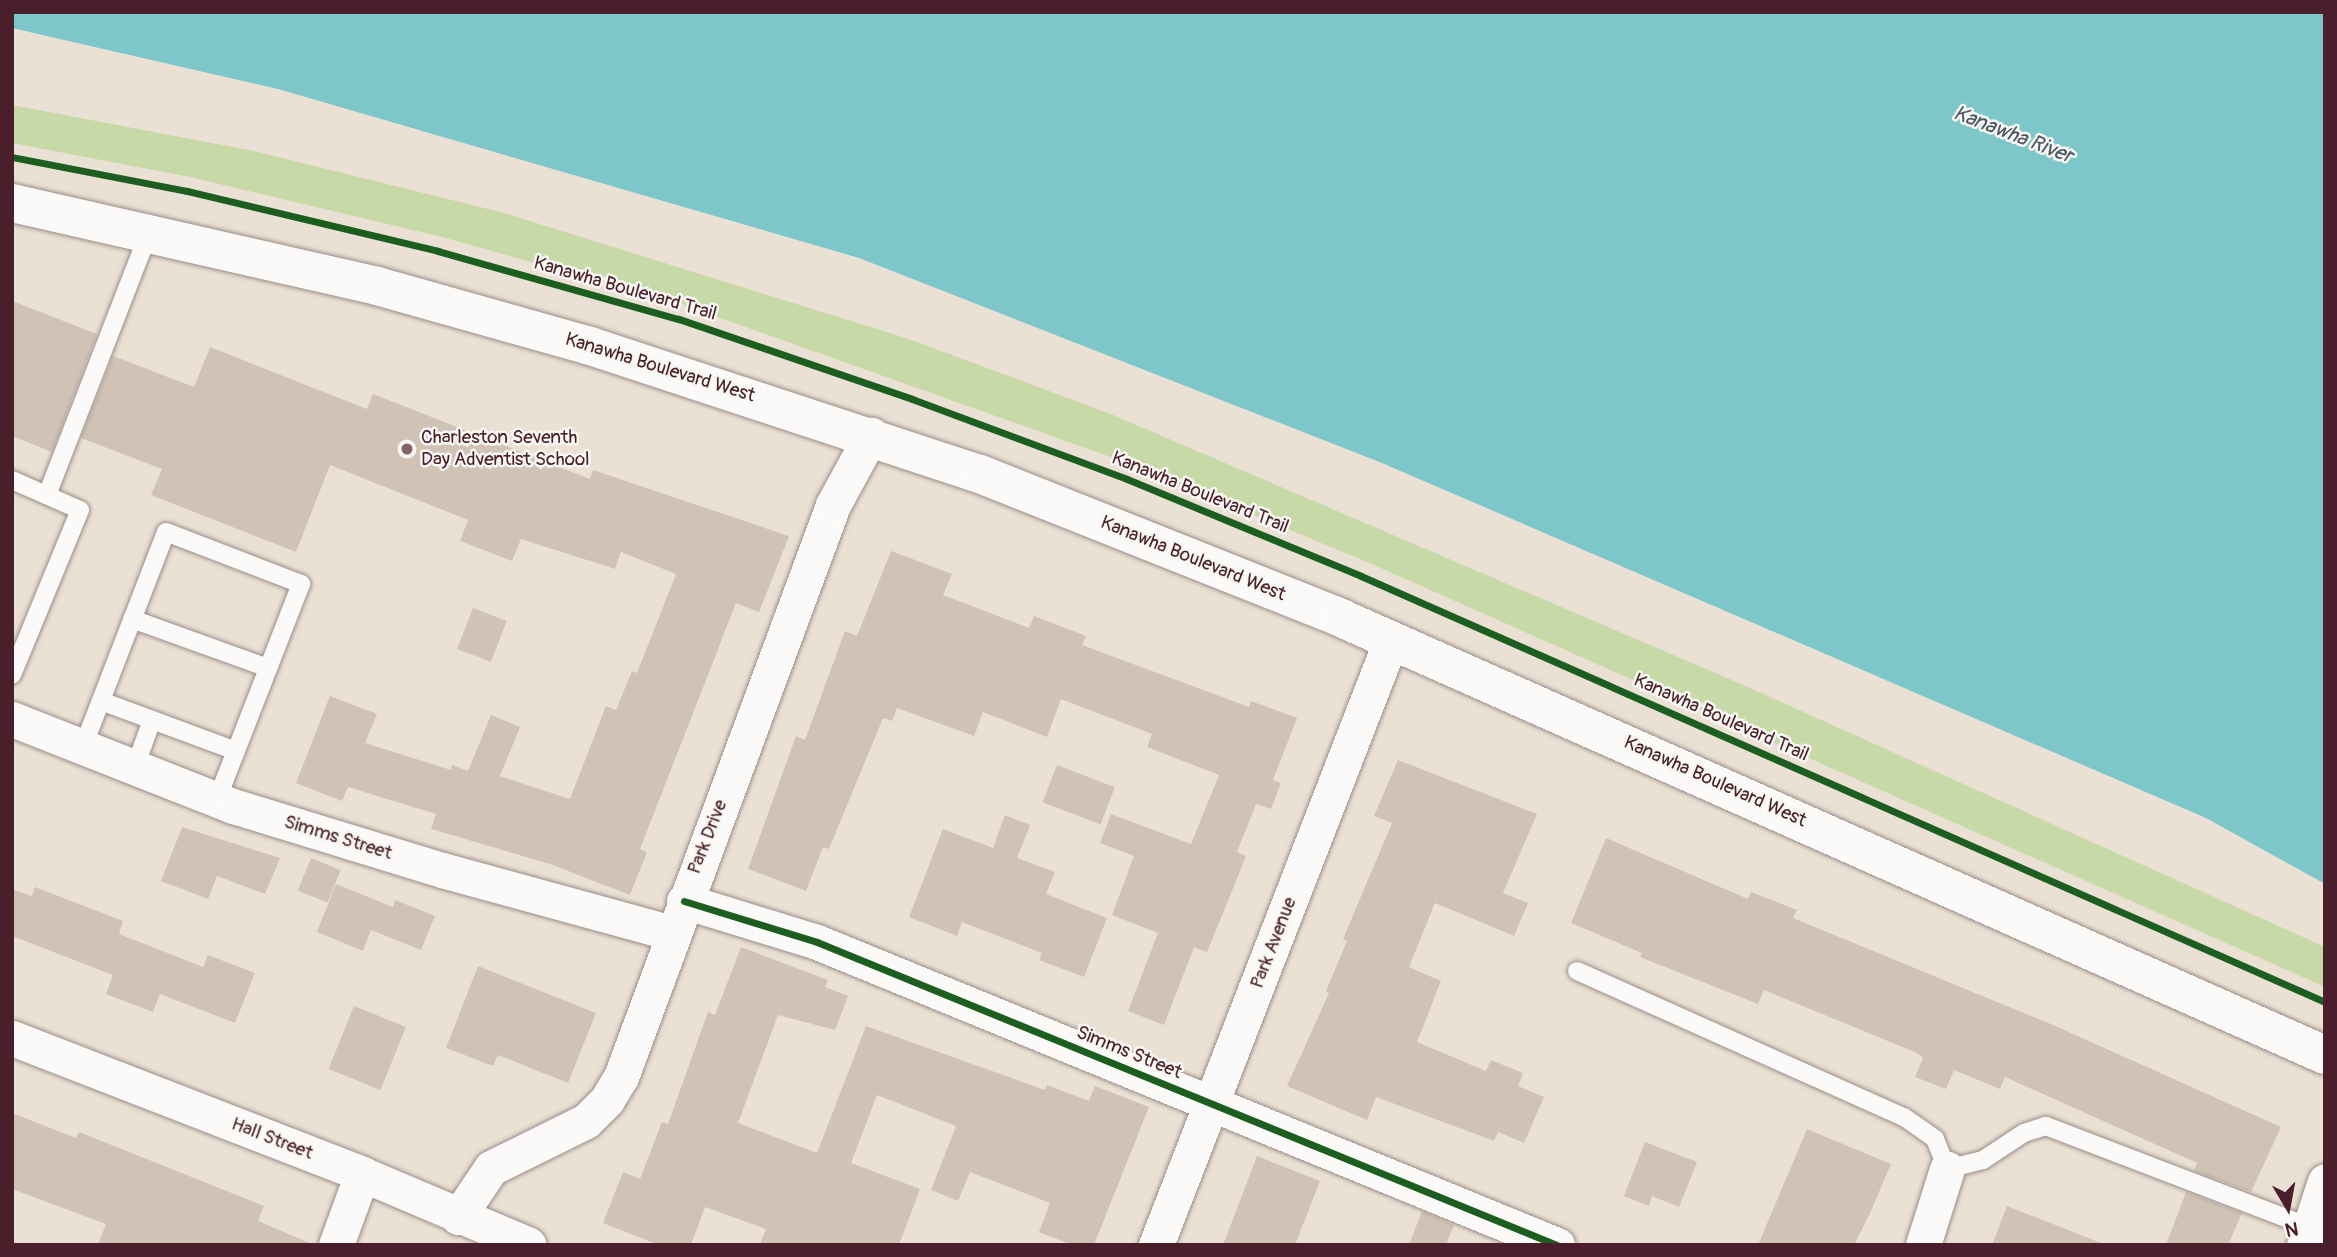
<!DOCTYPE html>
<style>
body{margin:0}
#map{position:relative;width:2337px;height:1257px;overflow:hidden;background:#ebe0d4;font-family:Pangolin,sans-serif}
div>[style]{position:absolute}
[style*='--x']{left:calc(var(--x)*1px);top:calc(var(--y)*1px);width:calc(var(--w)*1px);rotate:calc(var(--a)*1deg)}
.green>*{inset:0;background:#c7d9a6}
.water>*{inset:0;background:#7dc7cb}
.building>*{inset:0;background:#d0c3b6;transform-origin:0 0}
.roads{filter:drop-shadow(0 0 2px #9a8d89) drop-shadow(0 0 2px #9a8d89)}
.lane>*{height:18px;margin:-9px;padding:0 9px;transform-origin:9px;border-radius:9px;background:#fcfaf9}
.street>*{height:35px;margin:-17.5px;padding:0 17.5px;transform-origin:17.5px;border-radius:17.5px;background:#fcfaf9}
.primary>*{height:38px;margin:-19px;padding:0 19px;transform-origin:19px;border-radius:19px;background:#fcfaf9}
.cycleway>*{height:7px;margin:-3.5px;padding:0 3.5px;transform-origin:3.5px;border-radius:3.5px;background:#1b5e20}
.dots>*{width:19px;height:19px;translate:-50% -50%;box-sizing:border-box;border:4px solid #f6f6f2;border-radius:50%}
span{translate:-50% -50%;white-space:nowrap;text-align:center;line-height:1.15;-webkit-text-stroke:5px #f6f6f2;paint-order:stroke}
.street-label{font-size:19px;color:#4a1f2b}
.poi-label{font-size:19px;color:#4a1f2b}
.left{translate:0 -50%;text-align:left}
.water-label{font-size:21px;color:#4b5662;font-style:italic}
.frame{position:absolute;inset:0;border:14px solid #4a1f2b;pointer-events:none}
.north{position:absolute;left:2253px;top:1173px;width:70px;height:70px;-webkit-text-stroke:5px #f6f6f2;paint-order:stroke;rotate:170deg;font-size:19px;font-weight:700;line-height:28px;text-align:center;color:#4a1f2b}
.north::after{content:'';display:block;margin:auto;width:24px;height:32px;background:#4a1f2b;clip-path:polygon(50% 0,100% 100%,50% 72%,0 100%)}
</style>
<div id="map">
<div class="green">
<i style="clip-path:polygon(12px 105px,254px 151px,504px 213px,909px 339px,1113px 415px,1748px 687px,2325px 947px,2325px 987px,1367px 562px,1133px 465px,684px 305px,442px 237px,190px 177px,12px 143px)"></i>
</div>
<div class="water">
<i style="clip-path:polygon(12px 12px,2325px 12px,2325px 884px,2206px 818px,1382px 463px,859px 258px,278px 89px,12px 28px)"></i>
</div>
<div class="building">
<i style="clip-path:polygon(12px 301px,97px 334px,52px 452px,12px 436px)"></i>
<i style="clip-path:polygon(210px 347px,367px 409px,373px 394px,590px 479px,593px 470px,789px 536px,759px 612px,736px 603px,640px 849px,647px 852px,630px 895px,550px 864px,431px 829px,436px 814px,348px 787px,342px 801px,296px 783px,330px 696px,377px 714px,365px 743px,451px 770px,452px 765px,468px 771px,491px 715px,520px 727px,500px 776px,570px 799px,606px 706px,616px 710px,632px 671px,637px 673px,676px 574px,621px 552px,615px 569px,521px 539px,512px 561px,460px 541px,468px 520px,330px 465px,296px 552px,151px 495px,162px 469px,81px 438px,113px 356px,194px 387px)"></i>
<i style="clip-path:polygon(891px 551px,952px 574px,943px 595px,1029px 628px,1034px 616px,1086px 636px,1082px 645px,1249px 707px,1251px 701px,1297px 718px,1273px 780px,1281px 783px,1271px 809px,1256px 804px,1237px 852px,1246px 856px,1230px 896px,1207px 952px,1194px 947px,1164px 1025px,1128px 1011px,1158px 933px,1112px 915px,1134px 856px,1100px 843px,1111px 814px,1191px 844px,1219px 775px,1147px 747px,1152px 734px,1061px 699px,1047px 737px,983px 712px,974px 736px,897px 708px,892px 721px,883px 718px,829px 849px,823px 847px,806px 891px,748px 869px,796px 736px,805px 740px,845px 631px,857px 636px)"></i>
<i style="left:473px;top:608px;width:36px;height:44px;rotate:21deg"></i>
<i style="clip-path:polygon(1398px 760px,1537px 814px,1503px 893px,1528px 903px,1514px 936px,1435px 903px,1409px 967px,1441px 981px,1417px 1042px,1486px 1071px,1491px 1060px,1523px 1073px,1518px 1086px,1544px 1097px,1524px 1143px,1498px 1132px,1494px 1141px,1376px 1097px,1367px 1120px,1287px 1086px,1329px 993px,1326px 991px,1347px 941px,1343px 939px,1392px 823px,1374px 816px)"></i>
<i style="left:1057px;top:765px;width:62px;height:40px;rotate:21deg"></i>
<i style="clip-path:polygon(1005px 815px,1030px 825px,1017px 858px,1055px 872px,1046px 894px,1107px 918px,1084px 977px,1039px 960px,1042px 953px,962px 922px,957px 936px,909px 917px,943px 829px,993px 848px)"></i>
<i style="clip-path:polygon(182px 827px,280px 858px,265px 894px,217px 876px,208px 899px,161px 881px)"></i>
<i style="clip-path:polygon(1606px 838px,1748px 899px,1751px 892px,1797px 910px,1793px 918px,2053px 1025px,2281px 1127px,2251px 1192px,2194px 1171px,2197px 1163px,2188px 1159px,2005px 1077px,2000px 1089px,1954px 1070px,1946px 1089px,1915px 1077px,1923px 1058px,1917px 1053px,1764px 990px,1758px 1004px,1640px 957px,1642px 953px,1571px 923px)"></i>
<i style="left:311px;top:858px;width:32px;height:35px;rotate:22deg"></i>
<i style="clip-path:polygon(336px 884px,393px 907px,395px 900px,435px 916px,421px 950px,371px 930px,363px 951px,317px 932px)"></i>
<i style="clip-path:polygon(35px 887px,123px 921px,119px 934px,203px 967px,208px 955px,255px 973px,235px 1023px,160px 994px,153px 1012px,106px 994px,113px 975px,12px 936px,12px 889px,32px 896px)"></i>
<i style="clip-path:polygon(741px 947px,828px 980px,825px 987px,848px 996px,835px 1030px,778px 1015px,738px 1123px,817px 1153px,866px 1026px,1045px 1090px,1047px 1085px,1089px 1101px,1095px 1086px,1149px 1107px,1094px 1245px,1072px 1245px,1039px 1232px,1050px 1203px,970px 1172px,958px 1201px,931px 1190px,956px 1126px,877px 1095px,851px 1163px,920px 1189px,899px 1245px,760px 1245px,766px 1229px,705px 1207px,691px 1245px,659px 1245px,603px 1223px,623px 1172px,640px 1179px,662px 1122px,668px 1124px,708px 1012px,715px 1015px)"></i>
<i style="clip-path:polygon(478px 966px,596px 1013px,568px 1083px,498px 1055px,493px 1066px,446px 1048px)"></i>
<i style="left:354px;top:1006px;width:56px;height:68px;rotate:22deg"></i>
<i style="clip-path:polygon(12px 1113px,76px 1138px,79px 1132px,264px 1206px,258px 1221px,314px 1245px,98px 1245px,106px 1224px,12px 1189px)"></i>
<i style="clip-path:polygon(1807px 1129px,1891px 1164px,1870px 1213px,1854px 1245px,1758px 1245px)"></i>
<i style="clip-path:polygon(1645px 1142px,1697px 1162px,1679px 1207px,1652px 1196px,1649px 1206px,1624px 1196px)"></i>
<i style="clip-path:polygon(1257px 1156px,1320px 1181px,1295px 1245px,1223px 1245px)"></i>
<i style="clip-path:polygon(2186px 1192px,2242px 1213px,2228px 1245px,2166px 1245px)"></i>
<i style="clip-path:polygon(2007px 1206px,2101px 1243px,2100px 1245px,1992px 1245px)"></i>
<i style="clip-path:polygon(1422px 1211px,1454px 1225px,1446px 1245px,1409px 1245px)"></i>
</div>
<div class="roads">
<div class="lane">
<i style="--x:12;--y:480;--w:74;--a:23.8"></i>
<i style="--x:80;--y:510;--w:178;--a:112.4"></i>
<i style="--x:47;--y:495;--w:282;--a:-68.8"></i>
<i style="--x:132;--y:619;--w:145;--a:19.8"></i>
<i style="--x:101;--y:701;--w:144;--a:20.3"></i>
<i style="--x:83;--y:747;--w:230;--a:-68.9"></i>
<i style="--x:166;--y:532;--w:145;--a:21.1"></i>
<i style="--x:301;--y:584;--w:232;--a:111.3"></i>
<i style="--x:135;--y:767;--w:50;--a:-70.1"></i>
<i style="--x:1577;--y:971;--w:358;--a:24.1"></i>
<i style="--x:1904;--y:1117;--w:38;--a:35"></i>
<i style="--x:1935;--y:1139;--w:32;--a:68"></i>
<i style="--x:1947;--y:1169;--w:37;--a:-14"></i>
<i style="--x:1983;--y:1160;--w:49;--a:-33.4"></i>
<i style="--x:2024;--y:1133;--w:23;--a:-18"></i>
<i style="--x:2046;--y:1126;--w:288;--a:21"></i>
</div>
<div class="street">
<i style="--x:12;--y:719;--w:238;--a:21.5"></i>
<i style="--x:233;--y:806;--w:219;--a:17"></i>
<i style="--x:442;--y:870;--w:239;--a:15.3"></i>
<i style="--x:684;--y:901;--w:139;--a:17.1"></i>
<i style="--x:817;--y:942;--w:800;--a:22.27"></i>
<i style="--x:12;--y:1038;--w:375;--a:21.2"></i>
<i style="--x:362;--y:1174;--w:181;--a:23"></i>
<i style="--x:458;--y:1217;--w:59;--a:-56"></i>
<i style="--x:491;--y:1168;--w:106;--a:-26.3"></i>
<i style="--x:586;--y:1121;--w:30;--a:-45"></i>
<i style="--x:607;--y:1100;--w:27;--a:-59"></i>
<i style="--x:621;--y:1077;--w:610;--a:-69.66"></i>
<i style="--x:833;--y:505;--w:80;--a:-61.5"></i>
<i style="--x:336;--y:1245;--w:76;--a:-69.9"></i>
<i style="--x:1156;--y:1245;--w:649;--a:-68.77"></i>
<i style="--x:1923;--y:1245;--w:80;--a:-72.5"></i>
<i style="--x:2304;--y:1245;--w:67;--a:-71.8"></i>
</div>
<div class="primary">
<i style="--x:12;--y:203;--w:374;--a:12.8"></i>
<i style="--x:377;--y:286;--w:221;--a:15.7"></i>
<i style="--x:590;--y:346;--w:410;--a:18.2"></i>
<i style="--x:980;--y:474;--w:389;--a:21.7"></i>
<i style="--x:1341;--y:618;--w:1077;--a:23.95"></i>
</div>
</div>
<div class="cycleway">
<i style="--x:12;--y:157;--w:178;--a:11"></i>
<i style="--x:187;--y:191;--w:258;--a:13.4"></i>
<i style="--x:438;--y:251;--w:250;--a:15.8"></i>
<i style="--x:679;--y:319;--w:246;--a:18.9"></i>
<i style="--x:912;--y:399;--w:229;--a:20.4"></i>
<i style="--x:1127;--y:479;--w:253;--a:22.5"></i>
<i style="--x:1361;--y:576;--w:1054;--a:23.84"></i>
<i style="--x:684;--y:901;--w:139;--a:17.1"></i>
<i style="--x:817;--y:942;--w:800;--a:22.27"></i>
</div>
<div class="dots">
<i style="left:407px;top:449px;background:#826366"></i>
</div>
<div class="street-label">
<span style="left:625px;top:289px;rotate:16deg">Kanawha Boulevard Trail</span>
<span style="left:660px;top:368px;rotate:17deg">Kanawha Boulevard West</span>
<span style="left:1200px;top:493px;rotate:22deg">Kanawha Boulevard Trail</span>
<span style="left:1193px;top:559px;rotate:22deg">Kanawha Boulevard West</span>
<span style="left:1721px;top:718px;rotate:24deg">Kanawha Boulevard Trail</span>
<span style="left:1715px;top:782px;rotate:24deg">Kanawha Boulevard West</span>
<span style="left:708px;top:837px;rotate:-69deg">Park Drive</span>
<span style="left:338px;top:838px;rotate:17deg">Simms Street</span>
<span style="left:1274px;top:943px;rotate:-69deg">Park Avenue</span>
<span style="left:1129px;top:1053px;rotate:22deg">Simms Street</span>
<span style="left:272px;top:1139px;rotate:21deg">Hall Street</span>
</div>
<div class="poi-label">
<span class="left" style="left:421px;top:449px">Charleston Seventh<br>Day Adventist School</span>
</div>
<div class="water-label">
<span style="left:2013px;top:135px;rotate:21deg">Kanawha River</span>
</div>
<div class="frame"></div>
<div class="north">N</div>
</div>
